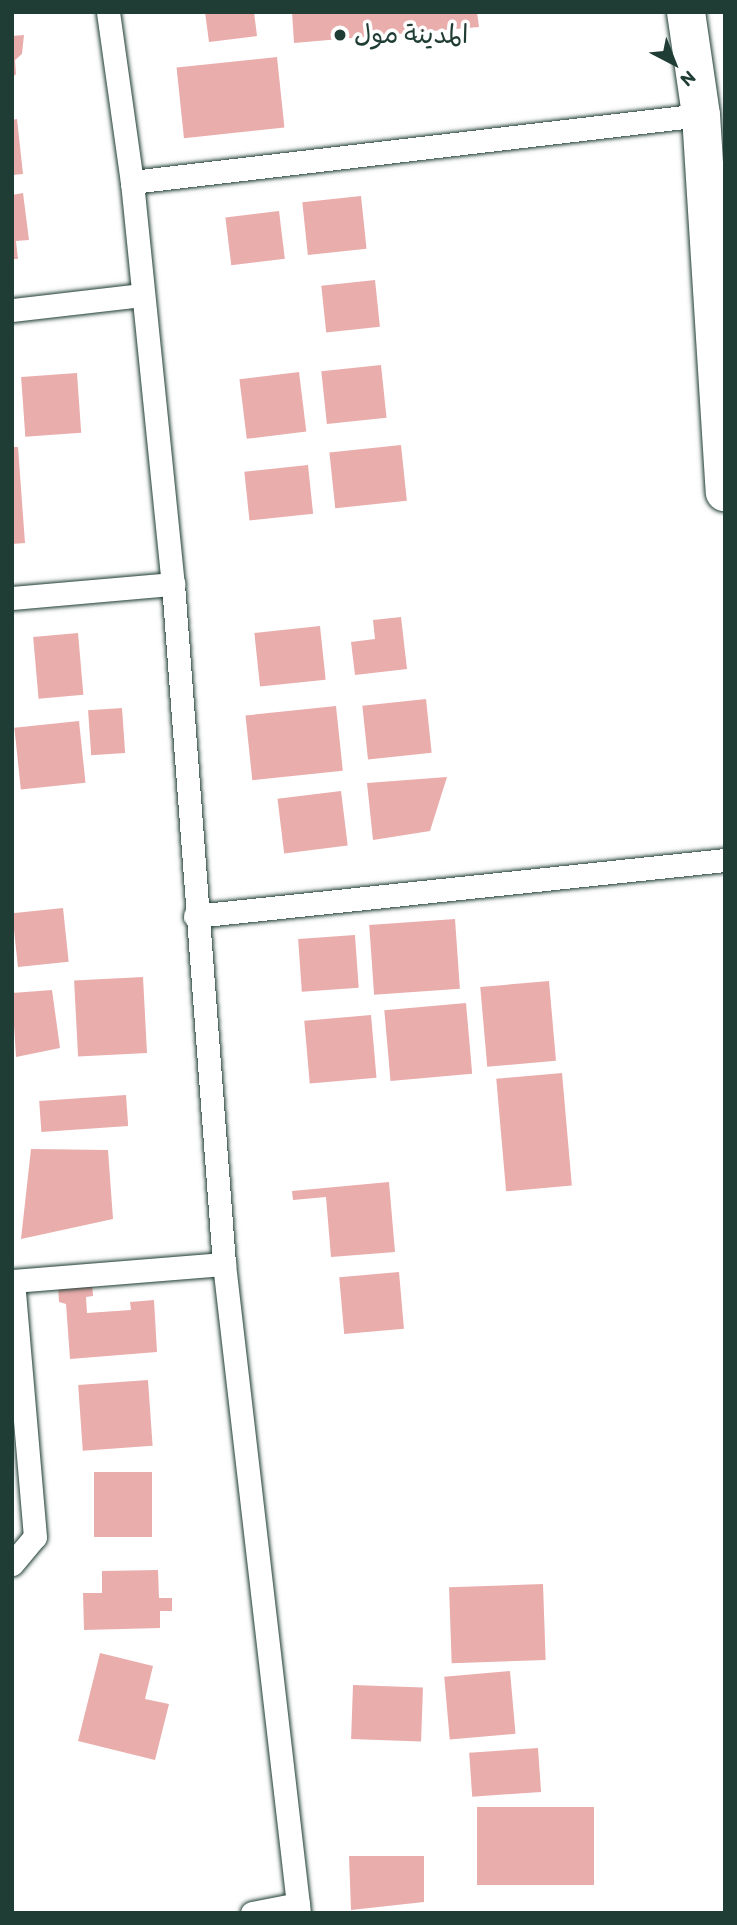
<!DOCTYPE html>
<meta charset="utf-8">
<style>
body{margin:0}
#map{position:relative;width:737px;height:1925px;overflow:hidden;background:#fff;font-family:Itim,"Playpen Sans Arabic",sans-serif}
div>[style]{position:absolute}
[style*='--x']{left:calc(var(--x)*1px);top:calc(var(--y)*1px);width:calc(var(--w)*1px);rotate:calc(var(--a)*1deg)}
.building>*{inset:0;background:#e9adac;transform-origin:0 0}
.roads{filter:drop-shadow(0 0 2px #1f3d34) drop-shadow(0 0 2px #1f3d34)}
.street>*{height:23px;margin:-11.5px;padding:0 11.5px;transform-origin:11.5px;border-radius:11.5px;background:#fff}
.highway>*{height:38px;margin:-19px;padding:0 19px;transform-origin:19px;border-radius:19px;background:#fff}
.dots>*{width:19px;height:19px;translate:-50% -50%;box-sizing:border-box;border:4px solid #fff;border-radius:50%}
span{translate:-50% -50%;white-space:nowrap;text-align:center;line-height:1.15;-webkit-text-stroke:7px #fff;paint-order:stroke}
.poi-label{font-size:26px;color:#1f3d34}
.left{translate:0 -50%;text-align:left}
.frame{position:absolute;inset:0;border:14px solid #1f3d34;pointer-events:none}
.north{position:absolute;left:639px;top:28px;width:70px;height:70px;-webkit-text-stroke:5px #fff;paint-order:stroke;rotate:138deg;font-size:19px;font-weight:700;line-height:28px;text-align:center;color:#1f3d34}
.north::after{content:'';display:block;margin:auto;width:24px;height:32px;background:#1f3d34;clip-path:polygon(50% 0,100% 100%,50% 72%,0 100%)}
</style>
<div id="map">
<div class="building">
<i style="clip-path:polygon(205px 12px,254px 12px,257px 36px,209px 42px)"></i>
<i style="clip-path:polygon(292px 12px,477px 12px,479px 27px,294px 43px)"></i>
<i style="clip-path:polygon(24px 35px,22px 54px,15px 60px,16px 74px,12px 78px,12px 36px)"></i>
<i style="left:277px;top:57px;width:71px;height:101px;rotate:84deg"></i>
<i style="clip-path:polygon(17px 119px,23px 174px,12px 175px,12px 120px)"></i>
<i style="clip-path:polygon(23px 193px,29px 240px,16px 241px,18px 259px,12px 259px,12px 195px)"></i>
<i style="left:361px;top:196px;width:53px;height:59px;rotate:84deg"></i>
<i style="left:279px;top:211px;width:48px;height:54px;rotate:83deg"></i>
<i style="left:375px;top:280px;width:47px;height:54px;rotate:84deg"></i>
<i style="left:381px;top:365px;width:53px;height:60px;rotate:84deg"></i>
<i style="left:299px;top:372px;width:60px;height:60px;rotate:83deg"></i>
<i style="left:77px;top:373px;width:60px;height:56px;rotate:86deg"></i>
<i style="left:401px;top:445px;width:56px;height:72px;rotate:84deg"></i>
<i style="clip-path:polygon(12px 447px,18px 447px,25px 543px,12px 544px)"></i>
<i style="left:308px;top:465px;width:49px;height:64px;rotate:84deg"></i>
<i style="clip-path:polygon(401px 617px,407px 669px,355px 675px,351px 642px,375px 639px,373px 620px)"></i>
<i style="left:320px;top:626px;width:54px;height:66px;rotate:84deg"></i>
<i style="left:78px;top:633px;width:62px;height:45px;rotate:85deg"></i>
<i style="left:426px;top:699px;width:54px;height:64px;rotate:84deg"></i>
<i style="left:336px;top:706px;width:65px;height:91px;rotate:84deg"></i>
<i style="left:122px;top:708px;width:45px;height:34px;rotate:86deg"></i>
<i style="left:79px;top:721px;width:62px;height:65px;rotate:84deg"></i>
<i style="clip-path:polygon(447px 777px,430px 831px,373px 840px,367px 783px)"></i>
<i style="left:341px;top:791px;width:55px;height:64px;rotate:83deg"></i>
<i style="left:63px;top:908px;width:54px;height:51px;rotate:84deg"></i>
<i style="left:455px;top:919px;width:70px;height:86px;rotate:86deg"></i>
<i style="left:355px;top:935px;width:53px;height:57px;rotate:86deg"></i>
<i style="left:143px;top:977px;width:76px;height:69px;rotate:87deg"></i>
<i style="left:549px;top:981px;width:80px;height:69px;rotate:85deg"></i>
<i style="clip-path:polygon(52px 990px,60px 1048px,16px 1057px,12px 993px)"></i>
<i style="left:466px;top:1003px;width:71px;height:82px;rotate:85deg"></i>
<i style="left:371px;top:1015px;width:63px;height:67px;rotate:85deg"></i>
<i style="left:562px;top:1073px;width:113px;height:66px;rotate:85deg"></i>
<i style="left:126px;top:1095px;width:31px;height:87px;rotate:86deg"></i>
<i style="clip-path:polygon(31px 1149px,108px 1150px,113px 1219px,21px 1239px)"></i>
<i style="clip-path:polygon(389px 1182px,395px 1252px,331px 1257px,326px 1197px,293px 1200px,292px 1191px)"></i>
<i style="left:399px;top:1272px;width:57px;height:60px;rotate:85deg"></i>
<i style="clip-path:polygon(92px 1282px,93px 1296px,86px 1297px,87px 1313px,131px 1310px,130px 1302px,154px 1300px,157px 1352px,70px 1359px,66px 1304px,59px 1302px,58px 1285px)"></i>
<i style="left:148px;top:1380px;width:66px;height:70px;rotate:86deg"></i>
<i style="left:152px;top:1472px;width:65px;height:58px;rotate:90deg"></i>
<i style="clip-path:polygon(158px 1570px,159px 1598px,172px 1598px,172px 1611px,160px 1611px,160px 1628px,84px 1630px,83px 1593px,102px 1593px,102px 1571px)"></i>
<i style="left:543px;top:1584px;width:76px;height:94px;rotate:88deg"></i>
<i style="clip-path:polygon(100px 1653px,153px 1666px,145px 1699px,169px 1704px,155px 1760px,78px 1741px)"></i>
<i style="left:510px;top:1671px;width:63px;height:66px;rotate:85deg"></i>
<i style="left:353px;top:1685px;width:70px;height:54px;rotate:2deg"></i>
<i style="left:538px;top:1748px;width:44px;height:69px;rotate:86deg"></i>
<i style="left:477px;top:1807px;width:117px;height:78px"></i>
<i style="clip-path:polygon(349px 1856px,424px 1856px,424px 1902px,351px 1910px)"></i>
</div>
<div class="roads">
<div class="street">
<i style="--x:108;--y:12;--w:172;--a:82"></i>
<i style="--x:132;--y:182;--w:404;--a:84.2"></i>
<i style="--x:173;--y:584;--w:682;--a:85.71"></i>
<i style="--x:224;--y:1264;--w:653;--a:83.41"></i>
<i style="--x:132;--y:182;--w:573;--a:-6.72"></i>
<i style="--x:12;--y:310;--w:130;--a:-6.6"></i>
<i style="--x:12;--y:598;--w:162;--a:-5"></i>
<i style="--x:195;--y:916;--w:533;--a:-6.03"></i>
<i style="--x:12;--y:1281;--w:213;--a:-4.6"></i>
<i style="--x:12;--y:1564;--w:35;--a:-50"></i>
<i style="--x:35;--y:1537;--w:257;--a:-94.9"></i>
<i style="--x:252;--y:1913;--w:47;--a:-11.1"></i>
</div>
<div class="highway">
<i style="--x:686;--y:12;--w:104;--a:81.7"></i>
<i style="--x:701;--y:115;--w:378;--a:86.4"></i>
</div>
</div>
<div class="dots">
<i style="left:340px;top:35px;background:#1f3d34"></i>
</div>
<div class="poi-label">
<span class="left" style="left:354px;top:35px">المدينة مول</span>
</div>
<div class="frame"></div>
<div class="north">N</div>
</div>
